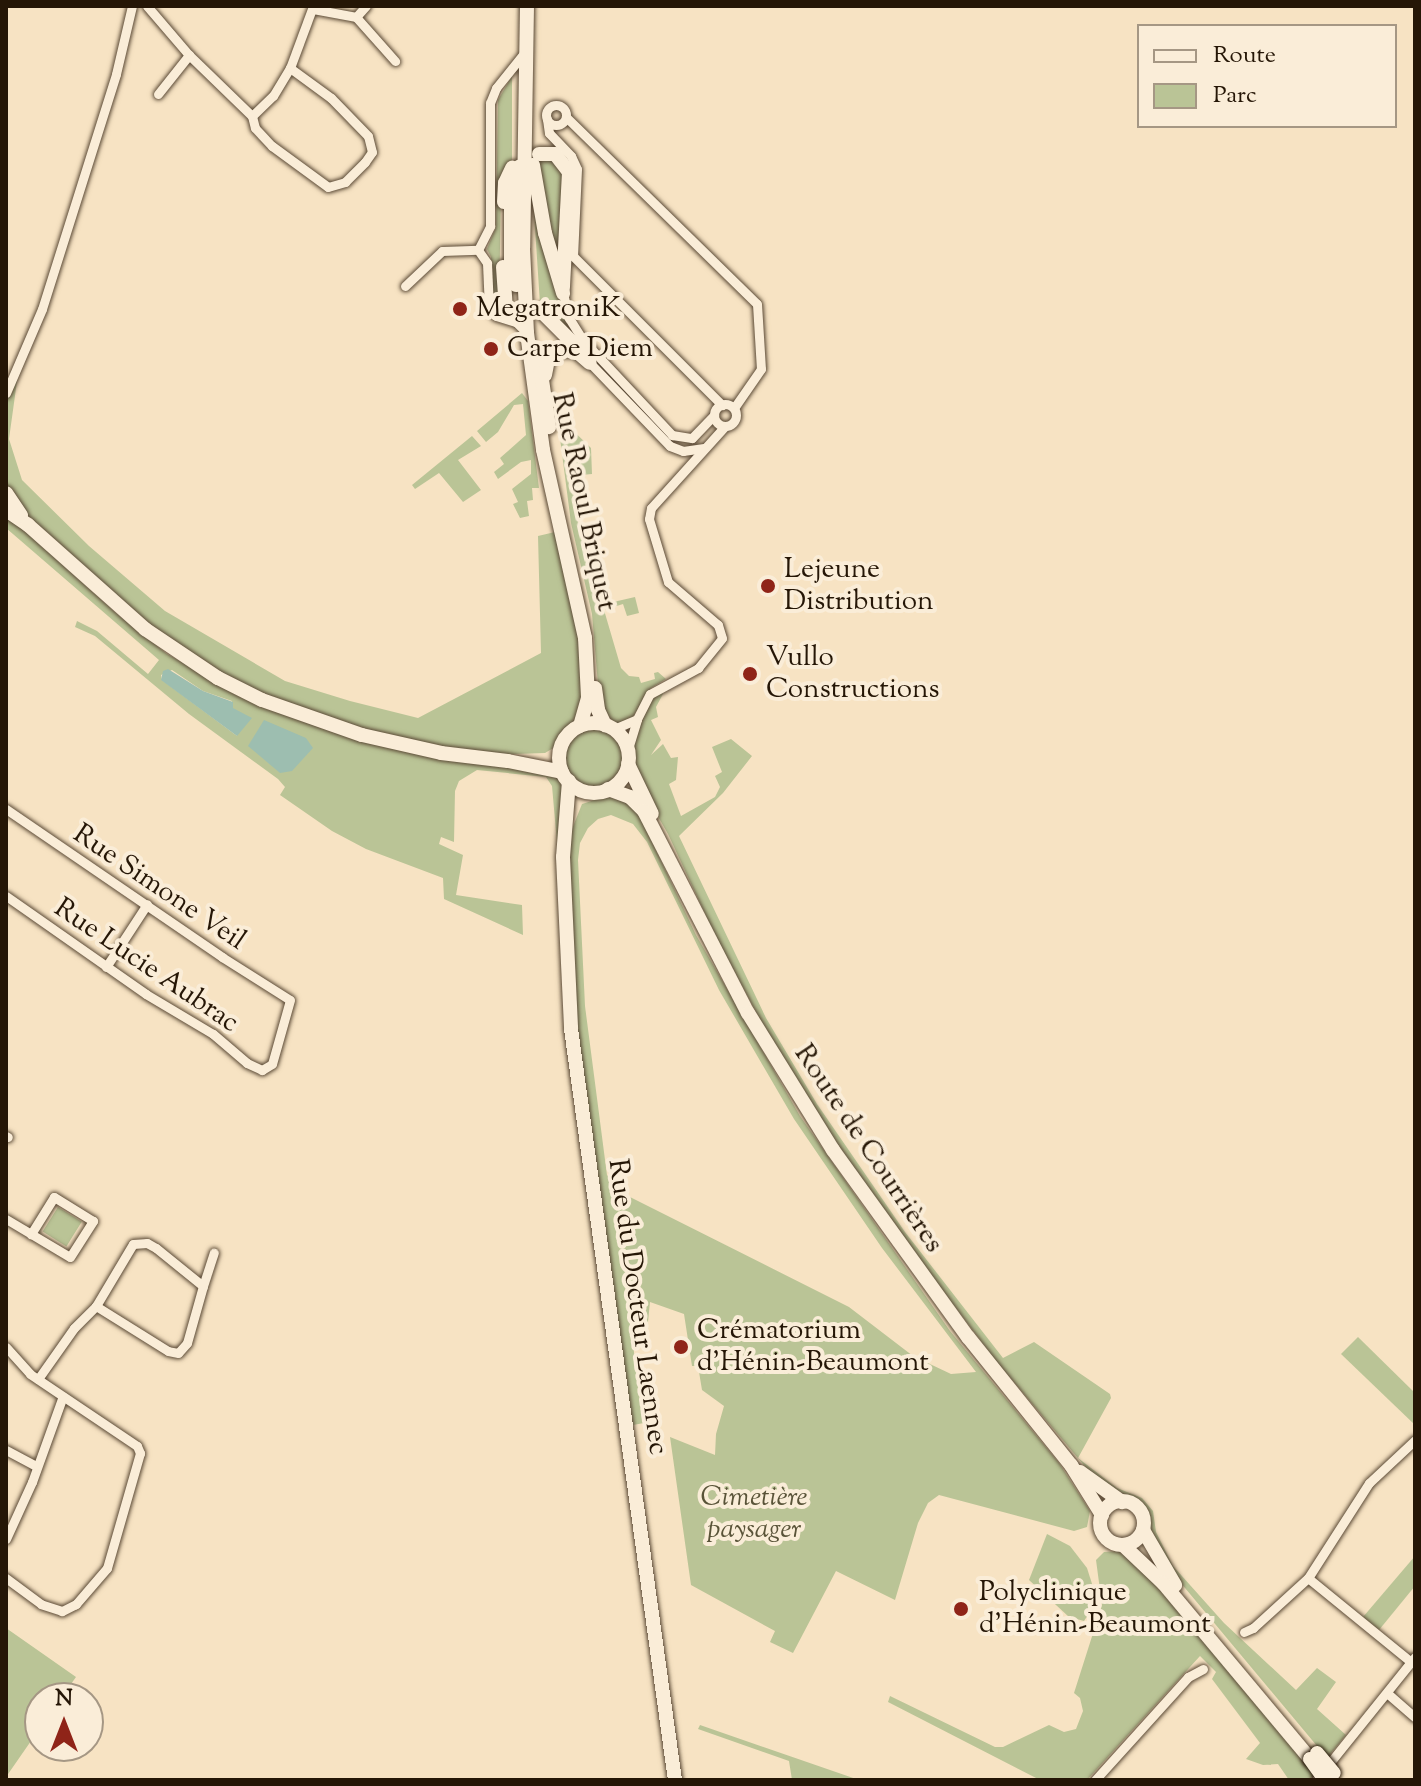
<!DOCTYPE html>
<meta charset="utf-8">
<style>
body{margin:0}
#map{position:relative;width:1421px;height:1786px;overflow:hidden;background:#f7e3c3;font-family:"Sorts Mill Goudy",serif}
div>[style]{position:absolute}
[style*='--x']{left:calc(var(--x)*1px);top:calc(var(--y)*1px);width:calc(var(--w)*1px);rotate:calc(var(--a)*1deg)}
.green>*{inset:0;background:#bac496;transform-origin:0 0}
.round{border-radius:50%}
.water>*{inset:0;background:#9dbeb0}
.roads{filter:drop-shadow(0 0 2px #5a4935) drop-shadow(0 0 2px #5a4935)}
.street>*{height:9px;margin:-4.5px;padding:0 4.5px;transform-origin:4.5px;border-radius:4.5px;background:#faedd8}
.street>.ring{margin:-4.5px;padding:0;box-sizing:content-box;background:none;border:9px solid #faedd8;border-radius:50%}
.secondary>*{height:14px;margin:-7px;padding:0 7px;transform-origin:7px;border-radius:7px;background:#faedd8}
.secondary>.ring{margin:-7px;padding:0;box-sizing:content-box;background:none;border:14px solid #faedd8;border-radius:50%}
.bridges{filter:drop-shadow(0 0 2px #251606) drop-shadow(0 0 2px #251606)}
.secondary-bridge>*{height:14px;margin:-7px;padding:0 7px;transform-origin:7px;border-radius:7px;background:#faedd8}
.dots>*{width:22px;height:22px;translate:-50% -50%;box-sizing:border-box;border:4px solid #faedd8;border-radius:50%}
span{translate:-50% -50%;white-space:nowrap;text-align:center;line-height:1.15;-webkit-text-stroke:8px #faedd8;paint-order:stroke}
.poi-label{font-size:28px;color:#251606}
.left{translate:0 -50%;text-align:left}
.street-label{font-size:28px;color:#251606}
.park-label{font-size:28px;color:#595338;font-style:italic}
.frame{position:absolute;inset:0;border:8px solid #251606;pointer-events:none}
.legend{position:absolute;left:1137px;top:24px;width:260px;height:104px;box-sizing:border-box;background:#faedd8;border:2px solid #a59784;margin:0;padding:10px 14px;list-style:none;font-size:24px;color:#251606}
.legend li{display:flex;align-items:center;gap:16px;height:40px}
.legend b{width:40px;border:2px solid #a59784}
.north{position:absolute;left:24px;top:1682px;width:80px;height:80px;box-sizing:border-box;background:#faedd8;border:2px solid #a59784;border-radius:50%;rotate:0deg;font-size:22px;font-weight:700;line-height:32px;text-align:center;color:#251606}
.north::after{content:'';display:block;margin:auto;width:28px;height:36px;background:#8f2418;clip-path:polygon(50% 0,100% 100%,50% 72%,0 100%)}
</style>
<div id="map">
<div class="green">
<i style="clip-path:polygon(512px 76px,512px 160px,501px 190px,499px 305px,491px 292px,491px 257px,487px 249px,496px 227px,498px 100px)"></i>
<i style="clip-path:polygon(545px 157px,562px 164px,562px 281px,539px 168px,538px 159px)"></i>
<i style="clip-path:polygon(533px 197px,564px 318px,571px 333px,540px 304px)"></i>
<i style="clip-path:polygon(18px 374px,9px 439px,22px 480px,89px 546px,165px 611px,285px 681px,350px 701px,418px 718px,541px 653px,538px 536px,555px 532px,586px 669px,578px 720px,555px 747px,545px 753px,484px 755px,364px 730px,300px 710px,225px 675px,148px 625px,29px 519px,7px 489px,6px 402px)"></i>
<i style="clip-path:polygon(522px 393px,528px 401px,539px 488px,532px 488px,533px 500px,527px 501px,529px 516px,520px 518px,513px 504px,518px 502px,512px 489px,531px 474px,531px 460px,521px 462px,498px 479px,494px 472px,504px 464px,500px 458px,526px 435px,523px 404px,514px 405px,498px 432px,486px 442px,477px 431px)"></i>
<i style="clip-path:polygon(557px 415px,591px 448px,592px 474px,581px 475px,578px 484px,581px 518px,577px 518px,600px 596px,609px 603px,635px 597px,639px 613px,627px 616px,623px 604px,604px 610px,621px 668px,629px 676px,639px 677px,641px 683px,655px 679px,654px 673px,658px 672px,666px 679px,651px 688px,632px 718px,616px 724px,600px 708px,592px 614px,571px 523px)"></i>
<i style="clip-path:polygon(472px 436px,481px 446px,458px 460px,481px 490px,463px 502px,439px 473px,415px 489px,412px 485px)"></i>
<i style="clip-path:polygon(evenodd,6px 514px,117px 614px,167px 654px,260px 705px,332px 732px,556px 775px,565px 793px,557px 843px,552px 786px,546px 777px,477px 770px,459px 781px,455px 791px,454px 842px,441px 837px,439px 844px,463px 855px,456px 895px,522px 905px,523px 935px,444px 899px,443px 878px,366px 849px,332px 831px,280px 795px,285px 787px,278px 779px,189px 714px,95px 636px,75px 627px,77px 621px,97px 631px,148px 674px,159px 660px,6px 528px,6px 514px,172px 670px,203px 691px,232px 701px,237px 736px,162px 680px,161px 675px,172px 670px)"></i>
<i style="clip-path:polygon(661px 690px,663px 694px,656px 707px,658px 717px,651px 720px,661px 740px,651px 755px,663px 744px,671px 758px,678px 757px,676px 780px,669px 784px,681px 816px,715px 797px,720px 787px,715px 776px,722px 772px,712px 747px,731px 739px,752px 756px,723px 793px,679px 836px,766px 1018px,817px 1104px,905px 1232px,1003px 1358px,1034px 1342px,1110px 1394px,1111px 1398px,1078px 1458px,1117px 1488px,1142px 1498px,1153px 1511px,1156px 1532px,1173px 1566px,1224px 1623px,1296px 1690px,1317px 1668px,1336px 1682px,1317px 1709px,1346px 1735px,1327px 1758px,1170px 1570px,1149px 1530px,1147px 1510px,1088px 1470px,997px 1362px,902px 1237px,813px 1108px,761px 1021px,715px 935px,668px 834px,633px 773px,634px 738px,654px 695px)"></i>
<i class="round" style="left:564px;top:729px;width:60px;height:60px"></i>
<i style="clip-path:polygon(evenodd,604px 797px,618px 798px,637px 810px,696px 935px,800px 1116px,950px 1331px,1059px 1463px,1090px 1511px,1087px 1527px,1074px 1531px,939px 1495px,928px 1503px,918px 1523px,895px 1600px,836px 1571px,793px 1653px,770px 1642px,775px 1631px,691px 1585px,670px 1437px,715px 1455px,716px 1434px,724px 1406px,702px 1390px,698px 1366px,692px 1366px,684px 1314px,650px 1302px,648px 1322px,630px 1324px,644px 1423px,633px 1425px,631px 1420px,577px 1040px,568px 839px,582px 804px,604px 797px,611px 815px,633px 824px,647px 842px,719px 990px,794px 1119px,882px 1248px,976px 1372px,951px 1374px,913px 1356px,849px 1307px,620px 1192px,607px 1175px,585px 1006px,578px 860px,580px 843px,588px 828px,598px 819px,611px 815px)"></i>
<i style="left:58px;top:1207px;width:28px;height:29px;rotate:32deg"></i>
<i style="clip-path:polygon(1358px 1337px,1415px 1393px,1415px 1425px,1341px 1354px)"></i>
<i style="clip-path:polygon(1047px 1534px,1070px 1546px,1087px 1568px,1093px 1587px,1092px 1609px,1084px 1621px,1069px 1617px,1029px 1580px)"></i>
<i style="clip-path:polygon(1119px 1551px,1130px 1555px,1177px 1607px,1314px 1775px,1309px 1780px,1289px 1780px,1278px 1764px,1263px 1765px,1246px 1759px,1260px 1743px,1212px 1679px,1216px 1672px,1200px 1656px,1087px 1780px,1040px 1780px,888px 1702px,890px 1696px,995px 1747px,1003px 1747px,1049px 1725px,1064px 1732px,1076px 1729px,1083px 1711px,1080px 1698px,1074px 1693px,1102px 1605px,1096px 1560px,1104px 1552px)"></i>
<i style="clip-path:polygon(1415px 1556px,1415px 1586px,1379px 1630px,1363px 1617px)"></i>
<i style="clip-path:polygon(6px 1628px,76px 1677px,61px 1698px,40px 1698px,40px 1728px,6px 1777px)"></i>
<i style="clip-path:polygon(700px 1725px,859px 1780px,792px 1780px,789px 1761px,698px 1729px)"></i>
</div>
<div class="water">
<i style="clip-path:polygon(168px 669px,203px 691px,233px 702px,233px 708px,252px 718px,237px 736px,161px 680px,163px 671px)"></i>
<i style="clip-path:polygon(264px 720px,306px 738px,313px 748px,292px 771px,280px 773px,248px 746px)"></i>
</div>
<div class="roads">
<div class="street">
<i style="--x:147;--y:6;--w:65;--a:49.4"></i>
<i style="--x:189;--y:55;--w:88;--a:44.1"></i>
<i style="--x:313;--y:9;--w:44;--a:10.5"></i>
<i style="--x:356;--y:17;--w:59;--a:48.4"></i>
<i style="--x:356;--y:17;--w:15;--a:-48"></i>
<i style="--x:158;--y:94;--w:50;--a:-51.5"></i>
<i class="ring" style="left:546px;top:105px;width:11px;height:11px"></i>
<i style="--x:252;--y:116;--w:12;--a:76"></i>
<i style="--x:255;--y:128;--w:25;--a:47"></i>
<i style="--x:272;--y:146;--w:69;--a:36.2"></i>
<i style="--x:328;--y:187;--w:18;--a:-16"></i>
<i style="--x:345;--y:182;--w:28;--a:-45"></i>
<i style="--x:365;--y:162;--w:12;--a:-55"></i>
<i style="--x:372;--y:152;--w:16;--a:-104"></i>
<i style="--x:368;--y:136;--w:53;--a:-134.2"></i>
<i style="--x:331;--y:98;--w:51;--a:-143.8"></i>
<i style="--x:252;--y:116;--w:29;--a:-44"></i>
<i style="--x:273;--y:96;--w:33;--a:-59"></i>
<i style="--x:290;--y:68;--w:66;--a:-69.6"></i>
<i style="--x:566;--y:117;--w:267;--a:44.4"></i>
<i style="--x:757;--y:304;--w:65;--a:86.5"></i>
<i style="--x:761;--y:369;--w:47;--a:124.7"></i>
<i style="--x:547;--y:119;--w:14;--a:82"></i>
<i style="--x:549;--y:133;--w:32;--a:46"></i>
<i style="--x:571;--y:156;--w:14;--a:65"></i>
<i style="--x:577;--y:169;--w:87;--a:92.6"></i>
<i style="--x:573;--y:256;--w:211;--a:45"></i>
<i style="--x:478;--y:250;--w:27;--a:-63"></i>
<i style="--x:490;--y:226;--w:123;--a:-90"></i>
<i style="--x:490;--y:103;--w:16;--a:-68"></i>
<i style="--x:496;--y:88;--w:46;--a:-51.1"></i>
<i style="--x:405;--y:286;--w:51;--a:-43.4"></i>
<i style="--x:442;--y:251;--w:36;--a:-2"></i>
<i style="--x:478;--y:250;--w:16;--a:55"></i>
<i style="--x:487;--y:263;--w:46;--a:87.5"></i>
<i style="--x:489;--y:309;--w:10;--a:45"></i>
<i style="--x:496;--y:316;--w:21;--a:17"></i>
<i style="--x:516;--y:322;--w:16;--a:45"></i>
<i style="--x:563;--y:293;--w:26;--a:77"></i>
<i style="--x:569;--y:318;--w:25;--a:58"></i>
<i style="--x:582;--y:339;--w:132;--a:46.8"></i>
<i style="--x:672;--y:435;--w:20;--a:9"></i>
<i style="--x:692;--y:438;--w:32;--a:-46"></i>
<i style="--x:590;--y:363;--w:115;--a:46.1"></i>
<i style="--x:670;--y:446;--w:14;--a:21"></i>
<i style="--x:683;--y:451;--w:21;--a:-8"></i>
<i style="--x:6;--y:393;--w:91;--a:-66.8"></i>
<i style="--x:42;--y:309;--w:246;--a:-72.5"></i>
<i style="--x:116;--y:74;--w:70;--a:-76.8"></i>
<i class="ring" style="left:714px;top:404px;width:13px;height:13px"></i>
<i style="--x:614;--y:729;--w:25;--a:-23"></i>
<i style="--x:628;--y:749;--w:31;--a:-73"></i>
<i style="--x:637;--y:719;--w:28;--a:-63"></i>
<i style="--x:650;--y:694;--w:55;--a:-28.4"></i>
<i style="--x:698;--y:668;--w:38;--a:-51"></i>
<i style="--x:722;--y:638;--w:14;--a:-107"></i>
<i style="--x:718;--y:625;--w:66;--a:-139.3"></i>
<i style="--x:668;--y:582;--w:66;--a:-106.8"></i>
<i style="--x:649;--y:519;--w:11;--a:-80"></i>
<i style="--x:651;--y:508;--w:110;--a:-47.9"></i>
<i style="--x:6;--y:809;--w:262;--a:34.4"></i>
<i style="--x:222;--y:957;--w:80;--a:32.3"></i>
<i style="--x:290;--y:1000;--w:66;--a:105.7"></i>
<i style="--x:272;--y:1064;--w:12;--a:149"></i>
<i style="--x:262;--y:1070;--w:17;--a:-155"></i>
<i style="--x:247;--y:1063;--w:45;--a:-139.5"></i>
<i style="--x:213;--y:1034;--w:78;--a:-149.2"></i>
<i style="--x:146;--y:994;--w:171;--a:-145"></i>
<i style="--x:106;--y:967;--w:75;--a:-56.9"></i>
<i style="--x:6;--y:1136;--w:2;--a:27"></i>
<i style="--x:6;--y:1219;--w:74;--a:30.7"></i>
<i style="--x:70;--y:1257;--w:43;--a:-57.4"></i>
<i style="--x:93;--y:1221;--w:46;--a:-148.4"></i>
<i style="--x:54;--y:1197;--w:44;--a:121.9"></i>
<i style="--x:203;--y:1286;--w:35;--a:-72"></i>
<i style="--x:6;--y:1347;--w:36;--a:48"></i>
<i style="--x:30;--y:1374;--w:129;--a:33.9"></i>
<i style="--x:137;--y:1446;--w:8;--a:67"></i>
<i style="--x:140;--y:1453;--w:120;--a:106"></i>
<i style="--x:107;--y:1568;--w:48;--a:130.7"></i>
<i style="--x:76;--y:1604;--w:16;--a:153"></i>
<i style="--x:62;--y:1611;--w:22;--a:-162"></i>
<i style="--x:41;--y:1604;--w:44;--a:-143.4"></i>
<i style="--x:38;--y:1379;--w:62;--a:-54.8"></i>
<i style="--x:74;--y:1328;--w:31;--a:-45"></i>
<i style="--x:96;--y:1306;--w:72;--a:-59.2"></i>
<i style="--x:133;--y:1244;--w:14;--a:-4"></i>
<i style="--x:147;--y:1243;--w:10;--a:29"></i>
<i style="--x:156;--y:1248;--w:60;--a:39"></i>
<i style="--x:203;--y:1286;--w:59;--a:105.7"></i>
<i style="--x:187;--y:1343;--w:13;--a:132"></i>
<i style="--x:178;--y:1353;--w:10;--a:-169"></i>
<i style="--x:168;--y:1351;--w:85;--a:-148"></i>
<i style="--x:6;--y:1450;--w:34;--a:28"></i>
<i style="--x:6;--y:1539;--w:63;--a:-65.5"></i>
<i style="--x:32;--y:1482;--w:91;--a:-70.2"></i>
<i style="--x:1308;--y:1578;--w:133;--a:39.2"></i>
<i style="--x:1244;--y:1632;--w:10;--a:-24"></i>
<i style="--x:1253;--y:1628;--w:74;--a:-42.3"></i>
<i style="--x:1308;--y:1578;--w:113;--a:-57.3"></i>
<i style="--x:1369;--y:1483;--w:63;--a:-43.1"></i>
<i style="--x:1387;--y:1693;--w:37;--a:41"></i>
<i style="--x:1095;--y:1780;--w:139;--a:-47.9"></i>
<i style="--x:1188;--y:1677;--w:17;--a:-28"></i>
<i style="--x:1316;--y:1780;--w:158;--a:-51.2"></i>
</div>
<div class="secondary">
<i style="--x:527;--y:6;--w:242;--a:90.9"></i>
<i style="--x:523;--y:248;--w:85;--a:87.3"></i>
<i style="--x:527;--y:333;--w:118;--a:82.2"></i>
<i style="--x:543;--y:450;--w:193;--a:77.4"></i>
<i style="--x:585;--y:638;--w:60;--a:87.1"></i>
<i style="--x:588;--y:698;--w:29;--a:106"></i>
<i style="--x:539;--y:154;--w:16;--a:0"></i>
<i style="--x:555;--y:154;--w:23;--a:52"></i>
<i style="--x:569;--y:172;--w:116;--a:93"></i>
<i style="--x:533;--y:165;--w:69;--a:80"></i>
<i style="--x:545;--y:233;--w:63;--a:73.3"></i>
<i style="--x:504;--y:202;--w:19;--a:-87"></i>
<i style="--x:505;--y:183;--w:17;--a:-65"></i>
<i style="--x:503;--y:267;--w:43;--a:86"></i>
<i style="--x:516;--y:285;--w:16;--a:-108"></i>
<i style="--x:511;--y:270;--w:63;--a:-90"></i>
<i style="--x:511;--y:207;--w:41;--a:-78.7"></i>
<i style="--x:540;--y:310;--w:59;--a:45"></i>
<i style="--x:538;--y:353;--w:75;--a:81.5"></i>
<i style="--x:545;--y:375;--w:16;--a:-79"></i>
<i style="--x:548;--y:359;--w:15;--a:-37"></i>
<i style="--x:560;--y:350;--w:16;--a:4"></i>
<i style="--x:576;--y:351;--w:18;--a:41"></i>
<i style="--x:6;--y:493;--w:27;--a:56"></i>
<i style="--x:6;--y:510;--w:27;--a:34"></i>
<i style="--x:28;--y:525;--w:157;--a:41.6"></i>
<i style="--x:145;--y:629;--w:88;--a:33.9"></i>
<i style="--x:218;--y:678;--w:49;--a:26.6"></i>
<i style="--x:262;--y:700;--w:106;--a:19.3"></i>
<i style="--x:362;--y:735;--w:81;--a:12.8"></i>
<i style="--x:441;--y:753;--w:67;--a:6.8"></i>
<i style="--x:508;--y:761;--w:55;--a:11.5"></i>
<i style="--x:595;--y:688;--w:22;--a:82"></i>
<i style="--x:598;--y:710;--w:17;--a:65"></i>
<i class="ring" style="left:559px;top:723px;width:56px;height:56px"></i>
<i style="--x:628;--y:764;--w:55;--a:64.4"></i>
<i style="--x:569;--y:781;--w:76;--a:94.5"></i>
<i style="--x:563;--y:857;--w:172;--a:87.3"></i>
<i style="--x:571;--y:1029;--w:758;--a:82.12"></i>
<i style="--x:608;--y:789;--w:23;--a:20"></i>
<i style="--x:630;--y:797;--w:20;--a:45"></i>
<i style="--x:644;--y:811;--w:227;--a:62.8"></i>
<i style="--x:748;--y:1013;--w:161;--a:58.2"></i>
<i style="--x:833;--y:1150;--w:231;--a:54.2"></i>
<i style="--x:968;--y:1337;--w:164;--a:51.2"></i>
<i style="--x:1071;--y:1465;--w:59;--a:58.2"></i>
<i style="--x:1080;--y:1472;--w:52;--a:35.5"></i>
<i class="ring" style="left:1100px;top:1501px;width:30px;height:30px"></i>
<i style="--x:1143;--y:1530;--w:64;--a:59.8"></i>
<i style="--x:1124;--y:1546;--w:54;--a:43.5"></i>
<i style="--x:1163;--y:1583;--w:229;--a:50.1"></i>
</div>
</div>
<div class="bridges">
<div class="secondary-bridge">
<i style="--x:1317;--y:1753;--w:26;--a:50"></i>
<i style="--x:1310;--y:1759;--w:26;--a:54"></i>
</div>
</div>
<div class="dots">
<i style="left:460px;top:309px;background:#8f2418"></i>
<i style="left:491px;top:349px;background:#8f2418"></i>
<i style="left:768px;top:586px;background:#8f2418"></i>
<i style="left:750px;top:674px;background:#8f2418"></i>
<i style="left:681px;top:1347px;background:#8f2418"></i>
<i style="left:961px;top:1609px;background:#8f2418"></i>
</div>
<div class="poi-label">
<span class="left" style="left:476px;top:309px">MegatroniK</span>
<span class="left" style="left:507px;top:349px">Carpe Diem</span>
<span class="left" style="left:784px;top:586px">Lejeune<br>Distribution</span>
<span class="left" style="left:766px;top:674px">Vullo<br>Constructions</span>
<span class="left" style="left:697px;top:1347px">Crématorium<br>d'Hénin-Beaumont</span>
<span class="left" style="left:979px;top:1609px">Polyclinique<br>d'Hénin-Beaumont</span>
</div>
<div class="street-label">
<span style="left:583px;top:502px;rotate:78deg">Rue Raoul Briquet</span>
<span style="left:159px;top:888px;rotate:34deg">Rue Simone Veil</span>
<span style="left:146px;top:966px;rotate:34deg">Rue Lucie Aubrac</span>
<span style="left:868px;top:1149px;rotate:56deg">Route de Courrières</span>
<span style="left:637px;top:1307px;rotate:82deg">Rue du Docteur Laennec</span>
</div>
<div class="park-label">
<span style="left:754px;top:1514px">Cimetière<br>paysager</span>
</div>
<div class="frame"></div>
<ul class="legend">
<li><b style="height:10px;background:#faedd8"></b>Route</li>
<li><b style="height:22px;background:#bac496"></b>Parc</li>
</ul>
<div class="north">N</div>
</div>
